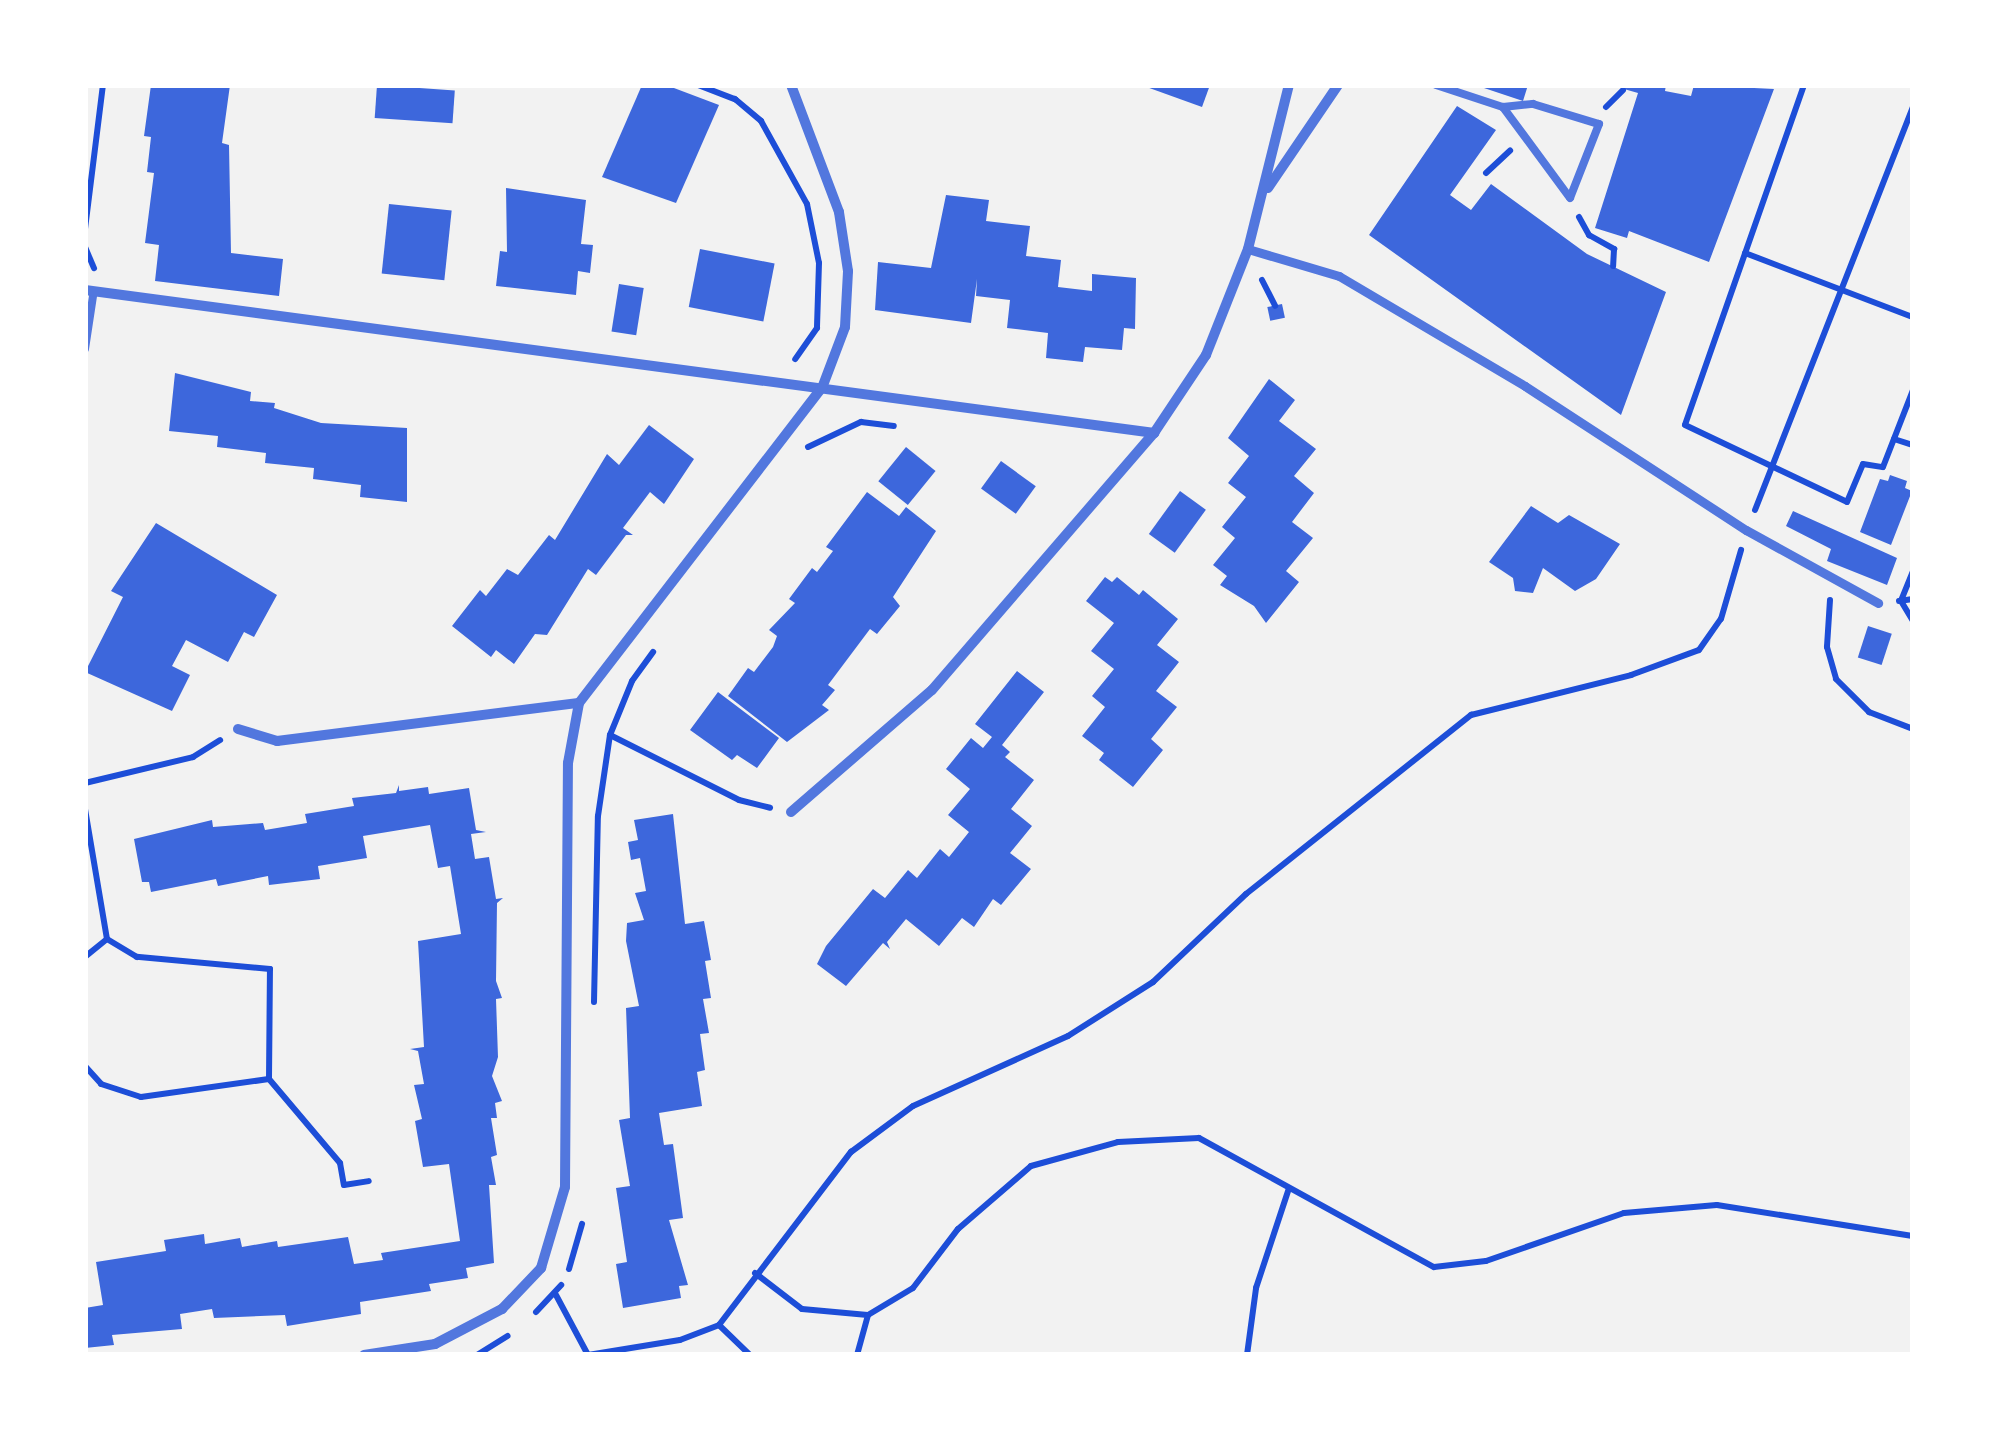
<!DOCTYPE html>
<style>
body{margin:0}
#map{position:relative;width:1998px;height:1440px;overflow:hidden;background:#f2f2f2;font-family:"Sofia Sans Condensed",sans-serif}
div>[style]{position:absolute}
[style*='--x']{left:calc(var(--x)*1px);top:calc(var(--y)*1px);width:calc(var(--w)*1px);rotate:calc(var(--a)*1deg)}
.building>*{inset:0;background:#3d67dc;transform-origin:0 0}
.path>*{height:6px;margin:-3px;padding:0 3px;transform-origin:3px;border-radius:3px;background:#1d4ed8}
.service>*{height:8px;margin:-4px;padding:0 4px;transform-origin:4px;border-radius:4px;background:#5277de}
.pedestrian>*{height:9px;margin:-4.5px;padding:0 4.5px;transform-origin:4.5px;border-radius:4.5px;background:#5277de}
.minor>*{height:10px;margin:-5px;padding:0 5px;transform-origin:5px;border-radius:5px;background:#5277de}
span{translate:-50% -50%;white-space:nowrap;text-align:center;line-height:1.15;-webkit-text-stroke:10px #fff;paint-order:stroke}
.frame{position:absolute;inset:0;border:88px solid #fff;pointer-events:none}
</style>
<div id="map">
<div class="building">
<i style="clip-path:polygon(151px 85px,230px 85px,222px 143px,229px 145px,231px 253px,283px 259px,279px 296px,155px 281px,159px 245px,145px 243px,154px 173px,147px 172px,151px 137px,144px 136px)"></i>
<i style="left:377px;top:85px;width:78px;height:33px;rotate:4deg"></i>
<i style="clip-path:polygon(642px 85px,666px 85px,719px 105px,676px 203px,602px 177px)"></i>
<i style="clip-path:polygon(1141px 85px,1210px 85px,1202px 107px)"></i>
<i style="clip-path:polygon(1475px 85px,1528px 85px,1523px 101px)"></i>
<i style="clip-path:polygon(1610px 85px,1666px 85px,1665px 91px,1691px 96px,1694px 85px,1774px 89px,1709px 262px,1629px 231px,1627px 238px,1595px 228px,1638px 93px)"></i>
<i style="clip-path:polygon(1457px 106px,1496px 130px,1450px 195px,1471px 210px,1491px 184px,1587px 254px,1666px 292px,1621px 415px,1369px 235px)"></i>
<i style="clip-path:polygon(506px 188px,586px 200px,581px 244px,593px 245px,590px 273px,578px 271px,576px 295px,496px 286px,500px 251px,507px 252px)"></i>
<i style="clip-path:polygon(946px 195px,989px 200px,986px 221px,1030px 226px,1026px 256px,1061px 260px,1058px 287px,1092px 291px,1092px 274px,1136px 278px,1135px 329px,1124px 328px,1122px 350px,1085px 347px,1083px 362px,1046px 358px,1048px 333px,1007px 328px,1010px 300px,976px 296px,977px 279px,971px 323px,875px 310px,878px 262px,931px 268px)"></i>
<i style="left:389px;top:204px;width:63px;height:70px;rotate:6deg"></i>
<i style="left:700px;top:249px;width:76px;height:59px;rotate:11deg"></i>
<i style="left:619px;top:284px;width:25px;height:48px;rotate:9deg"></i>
<i style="left:1282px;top:304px;width:14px;height:15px;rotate:78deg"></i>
<i style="clip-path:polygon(175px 373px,251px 392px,250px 401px,275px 403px,274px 408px,321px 423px,407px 428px,407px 502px,360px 497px,361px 485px,313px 479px,314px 468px,265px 463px,266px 453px,217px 447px,218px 436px,169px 431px)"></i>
<i style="clip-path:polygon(1269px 379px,1295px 400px,1279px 421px,1316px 449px,1294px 476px,1314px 493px,1292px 522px,1313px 538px,1286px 571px,1299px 582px,1266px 623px,1254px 606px,1220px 585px,1227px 576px,1213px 565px,1235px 538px,1222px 527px,1246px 497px,1228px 483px,1249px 456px,1228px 438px)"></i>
<i style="clip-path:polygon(649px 425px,694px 459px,664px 504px,650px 492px,623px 528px,633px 535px,626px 535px,596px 575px,588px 569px,547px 635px,535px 634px,514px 664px,496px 650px,491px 657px,452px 626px,480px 590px,486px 596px,507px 569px,518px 575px,549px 535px,555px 540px,607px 454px,619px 465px)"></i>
<i style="left:906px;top:447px;width:38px;height:44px;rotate:39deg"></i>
<i style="left:1001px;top:461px;width:43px;height:34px;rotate:36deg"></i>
<i style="clip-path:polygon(1890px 475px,1907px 481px,1905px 488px,1912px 491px,1891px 545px,1860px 532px,1880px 479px,1888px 481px)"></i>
<i style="left:1180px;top:491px;width:32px;height:53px;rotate:36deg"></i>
<i style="clip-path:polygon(867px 492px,899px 516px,906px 507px,936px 531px,893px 597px,900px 606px,877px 634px,870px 629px,828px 685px,835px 690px,822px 705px,829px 710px,787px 742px,728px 696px,748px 668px,754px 672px,773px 647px,777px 636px,769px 630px,795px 603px,789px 599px,812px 568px,817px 572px,833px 551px,826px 547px)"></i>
<i style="clip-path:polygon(1531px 506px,1558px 523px,1569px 515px,1620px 544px,1596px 579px,1575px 591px,1543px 568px,1533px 593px,1515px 591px,1513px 578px,1489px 562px)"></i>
<i style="clip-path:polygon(1793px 511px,1897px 558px,1887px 585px,1827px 561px,1831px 549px,1786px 526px)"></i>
<i style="clip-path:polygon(156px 523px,277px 595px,254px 637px,244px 632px,228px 662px,186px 640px,172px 666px,190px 675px,172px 711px,85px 672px,123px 597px,111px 591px)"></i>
<i style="clip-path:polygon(1105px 577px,1112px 582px,1117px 577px,1139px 595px,1143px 590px,1178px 619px,1157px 645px,1179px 662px,1156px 691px,1177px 707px,1151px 739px,1163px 750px,1133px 787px,1099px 760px,1104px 753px,1082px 736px,1105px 707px,1092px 696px,1114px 669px,1091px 651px,1114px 623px,1086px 601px)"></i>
<i style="left:1868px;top:626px;width:25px;height:33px;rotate:18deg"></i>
<i style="clip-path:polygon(1017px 671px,1044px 692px,1002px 745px,1010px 752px,1005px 757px,1034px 780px,1011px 809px,1032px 826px,1010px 853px,1031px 869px,1001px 905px,993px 899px,974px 927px,962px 918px,939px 946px,906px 919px,887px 942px,890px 949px,883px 943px,846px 986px,817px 964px,826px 946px,873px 889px,885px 898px,908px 870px,917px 878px,940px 849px,949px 857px,969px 832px,948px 815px,970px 789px,946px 769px,971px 738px,983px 748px,992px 737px,975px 724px)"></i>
<i style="clip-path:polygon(718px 692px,779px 738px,757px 768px,737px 755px,732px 760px,690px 730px)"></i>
<i style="clip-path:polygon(399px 785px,399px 791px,428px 787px,429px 794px,469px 788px,476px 830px,486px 832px,471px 834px,475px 859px,489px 857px,496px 899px,503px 898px,497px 903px,496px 981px,502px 998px,496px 999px,498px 1057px,492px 1076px,502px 1101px,495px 1103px,497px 1118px,491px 1118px,497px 1155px,491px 1157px,496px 1185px,489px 1185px,494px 1263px,466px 1268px,468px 1278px,429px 1284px,431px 1291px,360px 1302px,361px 1314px,287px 1326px,285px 1315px,214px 1318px,212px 1309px,180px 1314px,182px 1329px,112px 1335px,114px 1345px,85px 1348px,85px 1308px,103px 1305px,96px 1262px,166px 1251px,164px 1240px,204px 1234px,205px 1244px,240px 1238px,242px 1247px,277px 1241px,278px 1247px,348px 1237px,354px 1264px,383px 1260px,381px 1253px,460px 1241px,449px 1164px,423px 1167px,415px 1121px,422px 1119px,414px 1085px,424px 1084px,418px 1051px,410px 1049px,424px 1047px,418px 941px,461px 934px,450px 866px,438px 868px,430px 825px,363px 836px,367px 858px,318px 866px,320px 879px,269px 885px,268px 876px,218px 886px,216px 879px,151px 892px,149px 882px,142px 882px,134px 839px,212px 820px,213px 827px,263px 823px,265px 830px,307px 823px,305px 814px,354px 806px,352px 798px,396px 793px)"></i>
<i style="clip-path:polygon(673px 814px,685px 924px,704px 921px,711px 960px,705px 961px,711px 998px,703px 999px,709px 1033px,700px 1034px,705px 1070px,697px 1072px,702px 1106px,659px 1113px,664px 1145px,673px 1144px,683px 1218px,669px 1220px,688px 1285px,679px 1286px,681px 1298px,623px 1308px,616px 1264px,627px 1262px,616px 1188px,630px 1186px,619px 1120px,630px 1118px,626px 1008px,639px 1006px,626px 941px,627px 923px,644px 920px,635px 893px,646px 891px,640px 858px,631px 860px,628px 842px,638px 840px,634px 820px)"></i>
</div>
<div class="path">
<i style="--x:698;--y:85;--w:40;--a:21"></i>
<i style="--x:735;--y:99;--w:34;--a:40"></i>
<i style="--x:761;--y:121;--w:95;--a:61"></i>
<i style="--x:807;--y:204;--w:60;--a:78.5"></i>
<i style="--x:819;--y:263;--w:65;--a:91.8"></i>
<i style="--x:817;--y:328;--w:38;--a:125"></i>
<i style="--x:1804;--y:85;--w:360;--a:109.3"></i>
<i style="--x:1685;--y:425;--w:179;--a:25.4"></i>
<i style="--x:1847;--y:502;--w:41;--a:-67.2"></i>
<i style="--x:1863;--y:464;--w:20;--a:9"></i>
<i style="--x:1883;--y:467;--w:83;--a:-68.7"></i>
<i style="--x:1606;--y:107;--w:24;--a:-45"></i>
<i style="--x:1486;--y:173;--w:33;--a:-43"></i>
<i style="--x:1579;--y:217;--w:21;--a:61"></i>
<i style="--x:1589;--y:235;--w:29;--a:29"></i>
<i style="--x:1614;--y:249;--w:17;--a:93"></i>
<i style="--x:85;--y:229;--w:145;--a:-82.9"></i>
<i style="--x:85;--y:247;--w:23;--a:67"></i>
<i style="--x:1745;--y:253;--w:180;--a:20.9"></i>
<i style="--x:1262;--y:280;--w:29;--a:63"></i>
<i style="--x:1894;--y:439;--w:20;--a:18"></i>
<i style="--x:808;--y:447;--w:59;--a:-25.3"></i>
<i style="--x:861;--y:422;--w:33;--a:7"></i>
<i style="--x:1755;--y:510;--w:434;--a:-68.6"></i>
<i style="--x:1913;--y:571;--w:32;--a:112"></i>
<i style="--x:1901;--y:601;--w:23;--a:59"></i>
<i style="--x:1830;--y:600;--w:47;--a:93.7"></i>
<i style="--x:1827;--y:647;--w:33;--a:74"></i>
<i style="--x:1836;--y:679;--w:47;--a:45"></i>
<i style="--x:1869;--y:712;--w:47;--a:21.1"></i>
<i style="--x:1899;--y:601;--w:14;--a:-8"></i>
<i style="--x:610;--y:735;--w:144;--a:26.7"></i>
<i style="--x:739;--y:800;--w:32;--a:14"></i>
<i style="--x:85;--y:783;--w:111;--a:-13.5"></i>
<i style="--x:193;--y:757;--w:32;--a:-32"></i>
<i style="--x:85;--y:809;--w:132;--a:80.4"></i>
<i style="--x:107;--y:939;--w:28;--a:141"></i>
<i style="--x:594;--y:1002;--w:186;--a:-88.8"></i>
<i style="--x:598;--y:816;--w:82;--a:-81.6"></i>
<i style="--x:610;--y:735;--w:58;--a:-67.8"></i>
<i style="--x:632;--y:681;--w:36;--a:-54"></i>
<i style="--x:85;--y:1066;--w:24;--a:48"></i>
<i style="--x:101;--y:1084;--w:42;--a:18"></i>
<i style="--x:141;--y:1097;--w:129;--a:-8"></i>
<i style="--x:269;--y:1079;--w:110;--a:-89.5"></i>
<i style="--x:270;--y:969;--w:134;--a:-174.8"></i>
<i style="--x:137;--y:957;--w:35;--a:-149"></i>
<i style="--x:269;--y:1079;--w:110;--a:49.8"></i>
<i style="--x:340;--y:1163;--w:22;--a:80"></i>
<i style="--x:344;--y:1185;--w:25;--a:-9"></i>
<i style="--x:569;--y:1269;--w:47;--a:-73.9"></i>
<i style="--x:755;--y:1273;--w:59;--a:37.5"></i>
<i style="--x:802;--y:1309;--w:66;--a:5.2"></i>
<i style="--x:556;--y:1295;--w:68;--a:61.9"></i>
<i style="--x:536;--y:1312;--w:37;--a:-47"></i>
<i style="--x:868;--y:1315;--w:52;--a:-31"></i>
<i style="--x:913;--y:1288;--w:74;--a:-52.7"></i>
<i style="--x:958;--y:1229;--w:96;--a:-40.8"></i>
<i style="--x:1031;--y:1166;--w:90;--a:-15.4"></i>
<i style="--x:1118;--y:1142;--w:81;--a:-2.8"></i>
<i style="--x:1199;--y:1138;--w:268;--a:28.8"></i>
<i style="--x:1434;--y:1267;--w:52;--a:-6.6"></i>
<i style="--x:1486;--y:1261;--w:146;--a:-19.2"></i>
<i style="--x:1624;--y:1213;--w:93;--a:-4.9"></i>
<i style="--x:1717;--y:1205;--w:198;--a:9"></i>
<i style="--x:719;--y:1325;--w:43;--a:44.1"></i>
<i style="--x:477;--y:1355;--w:36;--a:-32"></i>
<i style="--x:588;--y:1355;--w:93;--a:-9.3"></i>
<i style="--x:680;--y:1340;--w:42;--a:-21"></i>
<i style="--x:719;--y:1325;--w:218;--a:-52.7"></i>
<i style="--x:851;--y:1152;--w:77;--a:-36.6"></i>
<i style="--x:913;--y:1106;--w:170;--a:-24.3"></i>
<i style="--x:1068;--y:1036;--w:101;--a:-32.4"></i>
<i style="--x:1153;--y:982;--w:128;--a:-43.4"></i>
<i style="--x:1246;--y:894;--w:288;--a:-38.5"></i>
<i style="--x:1471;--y:715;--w:165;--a:-14"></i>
<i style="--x:1631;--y:675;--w:72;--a:-20.2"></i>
<i style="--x:1699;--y:650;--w:38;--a:-55"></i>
<i style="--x:1721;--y:619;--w:72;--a:-73.8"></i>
<i style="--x:857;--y:1355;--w:41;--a:-74.6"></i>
<i style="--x:1247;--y:1355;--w:68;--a:-82.3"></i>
<i style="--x:1256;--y:1288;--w:105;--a:-71.7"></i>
</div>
<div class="service">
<i style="--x:1436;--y:85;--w:71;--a:18.2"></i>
<i style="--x:1503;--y:107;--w:30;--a:-6"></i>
<i style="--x:1533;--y:104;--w:69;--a:16.9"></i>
<i style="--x:1599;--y:124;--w:79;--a:111.4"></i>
<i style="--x:1570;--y:198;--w:113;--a:-126.4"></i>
<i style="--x:85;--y:349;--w:54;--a:-81.4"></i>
</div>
<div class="pedestrian">
<i style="--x:1248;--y:249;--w:95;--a:16.5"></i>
<i style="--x:1339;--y:276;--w:216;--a:30.6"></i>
<i style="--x:1525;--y:386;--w:264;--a:33.1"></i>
<i style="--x:1746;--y:530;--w:151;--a:28.9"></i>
</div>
<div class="minor">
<i style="--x:1268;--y:188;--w:125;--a:-55.8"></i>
<i style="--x:85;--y:290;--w:1079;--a:7.62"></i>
<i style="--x:238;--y:729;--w:41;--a:17.1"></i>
<i style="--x:277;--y:741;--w:304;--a:-7.2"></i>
<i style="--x:579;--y:703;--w:398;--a:-52.4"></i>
<i style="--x:822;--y:388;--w:65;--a:-69.3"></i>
<i style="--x:845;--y:327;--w:56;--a:-86.9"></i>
<i style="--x:848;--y:271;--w:60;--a:-98.7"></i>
<i style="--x:839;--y:212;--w:136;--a:-110.7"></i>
<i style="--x:791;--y:812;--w:186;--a:-40.9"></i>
<i style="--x:932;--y:690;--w:340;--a:-49.2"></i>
<i style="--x:1154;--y:433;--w:94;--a:-56.3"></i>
<i style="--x:1206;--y:355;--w:114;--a:-68.4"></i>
<i style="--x:1248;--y:249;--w:169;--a:-76"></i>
<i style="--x:364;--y:1355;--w:72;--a:-8.8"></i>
<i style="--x:435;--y:1344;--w:76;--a:-27.6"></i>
<i style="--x:502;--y:1309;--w:57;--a:-46.4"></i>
<i style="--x:541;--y:1268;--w:84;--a:-73.5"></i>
<i style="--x:565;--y:1187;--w:424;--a:-89.6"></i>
<i style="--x:568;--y:763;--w:61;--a:-79.6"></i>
</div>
<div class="frame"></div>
</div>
